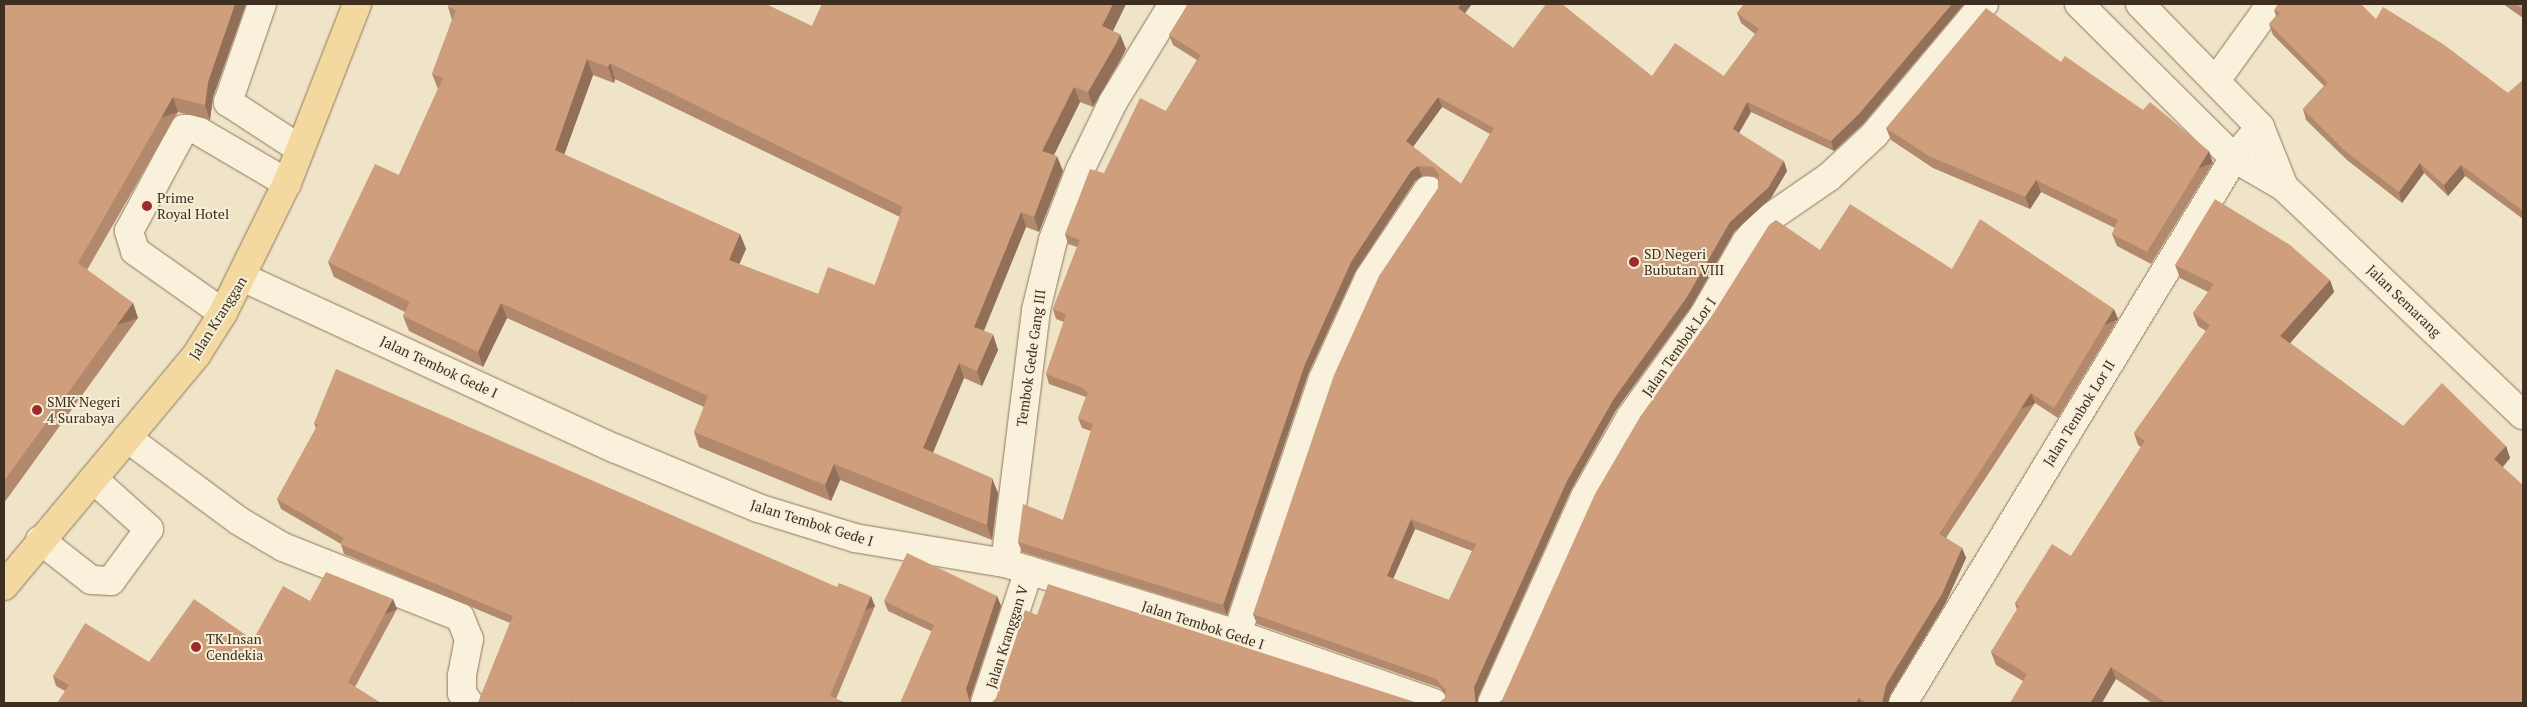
<!DOCTYPE html>
<style>
body{margin:0}
#map{position:relative;width:2527px;height:707px;overflow:hidden;background:#f0e4c8;font-family:"PT Serif",serif}
div>[style]{position:absolute}
[style*='--x']{left:calc(var(--x)*1px);top:calc(var(--y)*1px);width:calc(var(--w)*1px);rotate:calc(var(--a)*1deg)}
.roads{filter:drop-shadow(0 0 1px #8d765c) drop-shadow(0 0 1px #8d765c)}
.minor>*{height:28px;margin:-14px;padding:0 14px;transform-origin:14px;border-radius:14px;background:#faf1dc}
.major>*{height:28px;margin:-14px;padding:0 14px;transform-origin:14px;border-radius:14px;background:#f3d9a0}
.wall>*{inset:0;background:#b2896c}
.shaded-wall>*{inset:0;background:#916f58;transform-origin:0 0}
.building>*{inset:0;background:#cf9f7d}
.dots>*{width:14px;height:14px;translate:-50% -50%;box-sizing:border-box;border:2px solid #f7eed8;border-radius:50%}
span{translate:-50% -50%;white-space:nowrap;text-align:center;line-height:1.15;-webkit-text-stroke:4px #f7eed8;paint-order:stroke}
.poi-label{font-size:14px;color:#3d2e20}
.left{translate:0 -50%;text-align:left}
.street-label{font-size:14px;color:#3d2e20}
.frame{position:absolute;inset:0;border:5px solid #3d2e20;pointer-events:none}
</style>
<div id="map">
<div class="roads">
<div class="minor">
<i style="--x:262;--y:4;--w:104;--a:109.1"></i>
<i style="--x:228;--y:102;--w:86;--a:33.1"></i>
<i style="--x:2079;--y:4;--w:218;--a:44.8"></i>
<i style="--x:2234;--y:158;--w:58;--a:30.1"></i>
<i style="--x:2284;--y:187;--w:330;--a:43.7"></i>
<i style="--x:2140;--y:4;--w:172;--a:45.7"></i>
<i style="--x:2260;--y:127;--w:65;--a:68.2"></i>
<i style="--x:2217;--y:79;--w:92;--a:-54.2"></i>
<i style="--x:244;--y:278;--w:407;--a:24.7"></i>
<i style="--x:614;--y:448;--w:156;--a:22.6"></i>
<i style="--x:758;--y:508;--w:102;--a:17.2"></i>
<i style="--x:855;--y:538;--w:152;--a:9.5"></i>
<i style="--x:1005;--y:563;--w:243;--a:17"></i>
<i style="--x:1237;--y:634;--w:209;--a:19.3"></i>
<i style="--x:223;--y:313;--w:108;--a:-144.8"></i>
<i style="--x:135;--y:251;--w:21;--a:-107"></i>
<i style="--x:129;--y:231;--w:116;--a:-61.7"></i>
<i style="--x:184;--y:129;--w:11;--a:0"></i>
<i style="--x:195;--y:129;--w:107;--a:30.4"></i>
<i style="--x:127;--y:438;--w:139;--a:36.5"></i>
<i style="--x:239;--y:521;--w:51;--a:30.6"></i>
<i style="--x:283;--y:547;--w:190;--a:21.6"></i>
<i style="--x:460;--y:617;--w:24;--a:68"></i>
<i style="--x:469;--y:639;--w:38;--a:101"></i>
<i style="--x:462;--y:676;--w:17;--a:90"></i>
<i style="--x:462;--y:693;--w:12;--a:55"></i>
<i style="--x:40;--y:540;--w:65;--a:38.1"></i>
<i style="--x:91;--y:580;--w:20;--a:3"></i>
<i style="--x:111;--y:581;--w:64;--a:-53.8"></i>
<i style="--x:149;--y:529;--w:75;--a:-138.2"></i>
<i style="--x:1005;--y:563;--w:255;--a:-83"></i>
<i style="--x:1036;--y:310;--w:72;--a:-76.3"></i>
<i style="--x:1053;--y:240;--w:75;--a:-68.9"></i>
<i style="--x:1080;--y:170;--w:76;--a:-64.1"></i>
<i style="--x:1113;--y:102;--w:115;--a:-58.5"></i>
<i style="--x:1237;--y:634;--w:269;--a:-71.4"></i>
<i style="--x:1323;--y:379;--w:111;--a:-65.5"></i>
<i style="--x:1369;--y:278;--w:106;--a:-56.2"></i>
<i style="--x:985;--y:703;--w:140;--a:-71.7"></i>
<i style="--x:1492;--y:703;--w:226;--a:-65.7"></i>
<i style="--x:1585;--y:497;--w:91;--a:-60.3"></i>
<i style="--x:1630;--y:418;--w:127;--a:-54.3"></i>
<i style="--x:1704;--y:315;--w:84;--a:-60.1"></i>
<i style="--x:1746;--y:242;--w:25;--a:-50"></i>
<i style="--x:1762;--y:223;--w:81;--a:-34.5"></i>
<i style="--x:1829;--y:177;--w:62;--a:-43"></i>
<i style="--x:1874;--y:135;--w:171;--a:-50"></i>
<i style="--x:1903;--y:703;--w:638;--a:-58.73"></i>
<i style="--x:2234;--y:158;--w:40;--a:-50"></i>
</div>
<div class="major">
<i style="--x:4;--y:586;--w:302;--a:-50.2"></i>
<i style="--x:197;--y:354;--w:49;--a:-57.6"></i>
<i style="--x:223;--y:313;--w:145;--a:-63.8"></i>
<i style="--x:287;--y:183;--w:192;--a:-68.6"></i>
</div>
</div>
<div class="wall">
<i style="clip-path:polygon(4px 4px,246px 4px,213px 97px,210px 120px,178px 112px,87px 270px,133px 303px,138px 318px,4px 503px)"></i>
<i style="clip-path:polygon(evenodd,822px 4px,1126px 4px,1113px 31px,1126px 49px,1122px 57px,1093px 107px,1080px 102px,1054px 155px,1063px 171px,1039px 232px,1026px 227px,984px 331px,998px 350px,982px 386px,964px 378px,933px 453px,998px 493px,992px 540px,840px 480px,831px 501px,699px 447px,694px 432px,704px 407px,507px 318px,483px 367px,409px 331px,403px 316px,405px 312px,334px 277px,328px 262px,399px 175px,438px 89px,432px 74px,452px 20px,448px 7px,812px 26px,822px 4px,593px 75px,614px 83px,615px 79px,900px 217px,875px 285px,818px 294px,739px 264px,746px 249px,740px 234px,564px 155px,593px 75px)"></i>
<i style="clip-path:polygon(evenodd,1188px 4px,1472px 4px,1465px 13px,1513px 48px,1652px 76px,1724px 76px,1755px 34px,1741px 23px,1737px 13px,1744px 4px,1964px 4px,1863px 124px,1834px 151px,1751px 112px,1739px 133px,1787px 171px,1771px 198px,1734px 232px,1691px 307px,1616px 410px,1571px 490px,1478px 697px,1478px 703px,1439px 703px,1445px 698px,1445px 695px,1440px 688px,1257px 624px,1253px 614px,1438px 188px,1438px 179px,1436px 177px,1422px 176px,1415px 181px,1355px 272px,1308px 374px,1227px 615px,1022px 552px,1018px 542px,1063px 520px,1091px 431px,1082px 428px,1078px 418px,1086px 397px,1049px 384px,1046px 374px,1064px 322px,1056px 319px,1053px 309px,1077px 247px,1068px 244px,1065px 234px,1104px 173px,1166px 111px,1197px 60px,1173px 45px,1169px 35px,1188px 4px,1442px 107px,1490px 134px,1461px 184px,1413px 147px,1442px 107px,1188px 4px,1415px 529px,1472px 551px,1449px 600px,1393px 579px,1415px 529px)"></i>
<i style="clip-path:polygon(2503px 4px,2523px 4px,2523px 18px)"></i>
<i style="clip-path:polygon(2274px 10px,2376px 19px,2508px 93px,2523px 80px,2523px 219px,2465px 176px,2448px 196px,2424px 173px,2402px 203px,2347px 160px,2306px 120px,2303px 109px,2324px 86px,2273px 35px,2269px 24px,2276px 16px)"></i>
<i style="clip-path:polygon(2061px 62px,2143px 110px,2213px 163px,2151px 264px,2117px 246px,2112px 234px,2115px 228px,2041px 192px,2030px 209px,1933px 168px,1891px 140px,1886px 128px)"></i>
<i style="clip-path:polygon(1820px 250px,1952px 269px,2118px 319px,2058px 418px,2035px 403px,1946px 538px,1962px 548px,1966px 558px,1945px 604px,1890px 695px,1888px 703px,1498px 703px,1502px 700px)"></i>
<i style="clip-path:polygon(2175px 265px,2330px 280px,2334px 292px,2290px 343px,2403px 426px,2506px 446px,2510px 458px,2503px 467px,2523px 703px,2152px 703px,2116px 679px,2023px 681px,1996px 665px,1991px 652px,2017px 610px,2015px 603px,2071px 556px,2141px 447px,2138px 445px,2134px 433px,2206px 331px,2198px 326px,2193px 313px,2208px 292px,2180px 278px)"></i>
<i style="clip-path:polygon(314px 423px,875px 606px,836px 699px,846px 703px,478px 703px,510px 623px,344px 554px,341px 544px,281px 509px,277px 499px,316px 428px)"></i>
<i style="clip-path:polygon(997px 596px,1001px 606px,970px 699px,931px 631px,888px 611px,884px 601px)"></i>
<i style="clip-path:polygon(310px 601px,397px 609px,355px 687px,65px 691px,56px 686px,53px 676px,149px 662px,253px 640px)"></i>
</div>
<div class="shaded-wall">
<i style="clip-path:polygon(235px 4px,246px 4px,213px 97px,210px 120px,205px 105px,208px 82px)"></i>
<i style="clip-path:polygon(1113px 4px,1126px 4px,1108px 41px,1102px 26px)"></i>
<i style="clip-path:polygon(1461px 4px,1472px 4px,1461px 18px,1458px 8px)"></i>
<i style="clip-path:polygon(1952px 4px,1964px 4px,1863px 124px,1834px 151px,1831px 141px)"></i>
<i style="clip-path:polygon(1120px 34px,1126px 49px,1122px 57px,1093px 107px,1088px 92px)"></i>
<i style="clip-path:polygon(587px 59px,593px 75px,560px 166px,555px 150px)"></i>
<i style="clip-path:polygon(610px 63px,615px 79px,614px 83px,608px 67px)"></i>
<i style="clip-path:polygon(1074px 87px,1080px 102px,1048px 167px,1042px 151px)"></i>
<i style="left:173px;top:97px;width:16px;height:191px;rotate:72deg"></i>
<i style="clip-path:polygon(1438px 97px,1442px 107px,1410px 151px,1406px 141px)"></i>
<i style="clip-path:polygon(1747px 102px,1751px 112px,1736px 138px,1733px 129px)"></i>
<i style="left:2209px;top:151px;width:13px;height:119px;rotate:72deg"></i>
<i style="clip-path:polygon(1057px 156px,1063px 171px,1039px 232px,1034px 217px)"></i>
<i style="clip-path:polygon(1784px 161px,1787px 171px,1771px 198px,1734px 232px,1691px 307px,1616px 410px,1571px 490px,1478px 697px,1478px 703px,1476px 703px,1474px 687px,1567px 481px,1613px 400px,1730px 222px)"></i>
<i style="clip-path:polygon(2420px 163px,2424px 173px,2402px 203px,2399px 192px)"></i>
<i style="clip-path:polygon(2461px 165px,2465px 176px,2448px 196px,2444px 185px)"></i>
<i style="clip-path:polygon(1418px 166px,1422px 176px,1415px 181px,1355px 272px,1308px 374px,1227px 615px,1223px 605px,1305px 364px,1351px 262px,1411px 171px)"></i>
<i style="clip-path:polygon(2036px 180px,2041px 192px,2030px 209px,2025px 197px)"></i>
<i style="clip-path:polygon(1021px 212px,1026px 227px,979px 342px,974px 327px)"></i>
<i style="clip-path:polygon(740px 234px,746px 249px,734px 276px,729px 260px)"></i>
<i style="clip-path:polygon(2330px 280px,2334px 292px,2285px 349px,2280px 336px)"></i>
<i style="left:133px;top:303px;width:16px;height:220px;rotate:72deg"></i>
<i style="clip-path:polygon(501px 303px,507px 318px,483px 367px,478px 352px)"></i>
<i style="left:2114px;top:309px;width:11px;height:116px;rotate:68deg"></i>
<i style="clip-path:polygon(993px 334px,998px 350px,982px 386px,977px 371px)"></i>
<i style="clip-path:polygon(959px 363px,964px 378px,928px 464px,923px 448px)"></i>
<i style="left:2031px;top:393px;width:11px;height:168px;rotate:68deg"></i>
<i style="clip-path:polygon(2506px 446px,2510px 458px,2498px 472px,2494px 459px)"></i>
<i style="clip-path:polygon(834px 464px,840px 480px,831px 501px,825px 485px)"></i>
<i style="clip-path:polygon(992px 478px,998px 493px,992px 540px,987px 525px)"></i>
<i style="clip-path:polygon(1411px 519px,1415px 529px,1390px 586px,1387px 576px)"></i>
<i style="clip-path:polygon(1962px 548px,1966px 558px,1945px 604px,1890px 695px,1888px 703px,1882px 703px,1886px 685px)"></i>
<i style="left:871px;top:596px;width:11px;height:108px;rotate:68deg"></i>
<i style="clip-path:polygon(997px 596px,1001px 606px,970px 699px,971px 703px,969px 703px,966px 689px)"></i>
<i style="left:393px;top:599px;width:11px;height:94px;rotate:68deg"></i>
<i style="clip-path:polygon(2111px 667px,2116px 679px,2102px 703px,2090px 703px)"></i>
<i style="clip-path:polygon(1859px 698px,1861px 703px,1856px 703px)"></i>
</div>
<div class="building">
<i style="clip-path:polygon(4px 4px,235px 4px,208px 82px,205px 105px,173px 97px,78px 263px,133px 303px,4px 481px)"></i>
<i style="clip-path:polygon(evenodd,449px 4px,766px 4px,812px 26px,822px 4px,1113px 4px,1102px 26px,1120px 34px,1117px 42px,1088px 92px,1074px 87px,1042px 151px,1057px 156px,1034px 217px,1021px 212px,974px 327px,993px 334px,977px 371px,959px 363px,923px 448px,992px 478px,987px 525px,834px 464px,825px 485px,694px 432px,708px 396px,501px 303px,478px 352px,403px 316px,410px 302px,328px 262px,375px 164px,399px 175px,443px 78px,432px 74px,456px 10px,448px 7px,449px 4px,587px 59px,608px 67px,610px 63px,903px 207px,875px 285px,828px 267px,818px 294px,729px 260px,740px 234px,555px 150px,587px 59px)"></i>
<i style="clip-path:polygon(evenodd,1188px 4px,1461px 4px,1458px 8px,1513px 48px,1546px 4px,1562px 4px,1652px 76px,1675px 43px,1724px 76px,1759px 29px,1737px 13px,1744px 4px,1952px 4px,1859px 114px,1831px 141px,1747px 102px,1733px 129px,1784px 161px,1768px 188px,1730px 222px,1687px 297px,1613px 400px,1567px 481px,1474px 687px,1475px 702px,1477px 703px,1439px 703px,1445px 698px,1446px 690px,1436px 679px,1253px 614px,1334px 375px,1379px 276px,1438px 188px,1439px 174px,1433px 167px,1418px 166px,1411px 171px,1351px 262px,1305px 364px,1223px 605px,1018px 542px,1023px 504px,1063px 520px,1093px 424px,1078px 418px,1088px 393px,1083px 388px,1046px 374px,1066px 314px,1053px 309px,1080px 240px,1065px 234px,1090px 169px,1104px 173px,1140px 98px,1166px 111px,1201px 55px,1169px 35px,1188px 4px,1438px 97px,1494px 128px,1461px 184px,1406px 141px,1438px 97px,1188px 4px,1411px 519px,1476px 544px,1449px 600px,1387px 576px,1411px 519px)"></i>
<i style="clip-path:polygon(2278px 4px,2361px 4px,2376px 19px,2383px 7px,2443px 44px,2508px 93px,2523px 80px,2523px 211px,2461px 165px,2444px 185px,2420px 163px,2399px 192px,2344px 150px,2303px 109px,2328px 83px,2269px 24px,2280px 13px,2274px 10px)"></i>
<i style="clip-path:polygon(2515px 4px,2523px 4px,2523px 9px)"></i>
<i style="clip-path:polygon(1986px 8px,2061px 62px,2065px 56px,2143px 110px,2150px 102px,2209px 151px,2147px 252px,2112px 234px,2118px 220px,2036px 180px,2025px 197px,1929px 156px,1886px 128px)"></i>
<i style="clip-path:polygon(2215px 199px,2290px 245px,2330px 280px,2280px 336px,2403px 426px,2442px 383px,2506px 446px,2494px 459px,2523px 485px,2523px 703px,2167px 703px,2111px 667px,2090px 703px,2010px 703px,2027px 674px,1991px 652px,2019px 606px,2015px 603px,2052px 544px,2071px 556px,2145px 441px,2134px 433px,2210px 325px,2193px 313px,2214px 284px,2175px 265px)"></i>
<i style="clip-path:polygon(1850px 204px,1952px 269px,1980px 219px,2114px 309px,2054px 408px,2031px 393px,1939px 534px,1962px 548px,1942px 594px,1886px 685px,1882px 703px,1868px 703px,1859px 698px,1856px 703px,1498px 703px,1502px 700px,1595px 494px,1640px 417px,1713px 314px,1769px 225px,1776px 220px,1820px 250px)"></i>
<i style="clip-path:polygon(336px 369px,837px 587px,839px 583px,871px 596px,830px 696px,846px 703px,578px 703px,571px 701px,570px 703px,478px 703px,513px 616px,340px 544px,344px 538px,277px 499px,318px 425px,314px 423px)"></i>
<i style="clip-path:polygon(907px 553px,997px 596px,966px 689px,970px 703px,900px 703px,934px 625px,884px 601px)"></i>
<i style="clip-path:polygon(326px 572px,393px 599px,348px 682px,381px 703px,57px 703px,69px 685px,53px 676px,85px 623px,149px 662px,194px 599px,253px 640px,283px 586px,310px 601px)"></i>
<i style="clip-path:polygon(1048px 584px,1418px 703px,991px 703px,996px 698px,1025px 610px,1037px 615px)"></i>
</div>
<div class="dots">
<i style="left:147px;top:206px;background:#9e2a2b"></i>
<i style="left:1634px;top:262px;background:#9e2a2b"></i>
<i style="left:37px;top:410px;background:#9e2a2b"></i>
<i style="left:196px;top:647px;background:#9e2a2b"></i>
</div>
<div class="poi-label">
<span class="left" style="left:157px;top:206px">Prime<br>Royal Hotel</span>
<span class="left" style="left:1644px;top:262px">SD Negeri<br>Bubutan VIII</span>
<span class="left" style="left:47px;top:410px">SMK Negeri<br>4 Surabaya</span>
<span class="left" style="left:206px;top:647px">TK Insan<br>Cendekia</span>
</div>
<div class="street-label">
<span style="left:2404px;top:301px;rotate:44deg">Jalan Semarang</span>
<span style="left:218px;top:318px;rotate:-58deg">Jalan Kranggan</span>
<span style="left:1679px;top:347px;rotate:-55deg">Jalan Tembok Lor I</span>
<span style="left:1031px;top:358px;rotate:-82deg">Tembok Gede Gang III</span>
<span style="left:439px;top:367px;rotate:25deg">Jalan Tembok Gede I</span>
<span style="left:2079px;top:413px;rotate:-58deg">Jalan Tembok Lor II</span>
<span style="left:812px;top:523px;rotate:17deg">Jalan Tembok Gede I</span>
<span style="left:1203px;top:625px;rotate:18deg">Jalan Tembok Gede I</span>
<span style="left:1007px;top:637px;rotate:-72deg">Jalan Kranggan V</span>
</div>
<div class="frame"></div>
</div>
